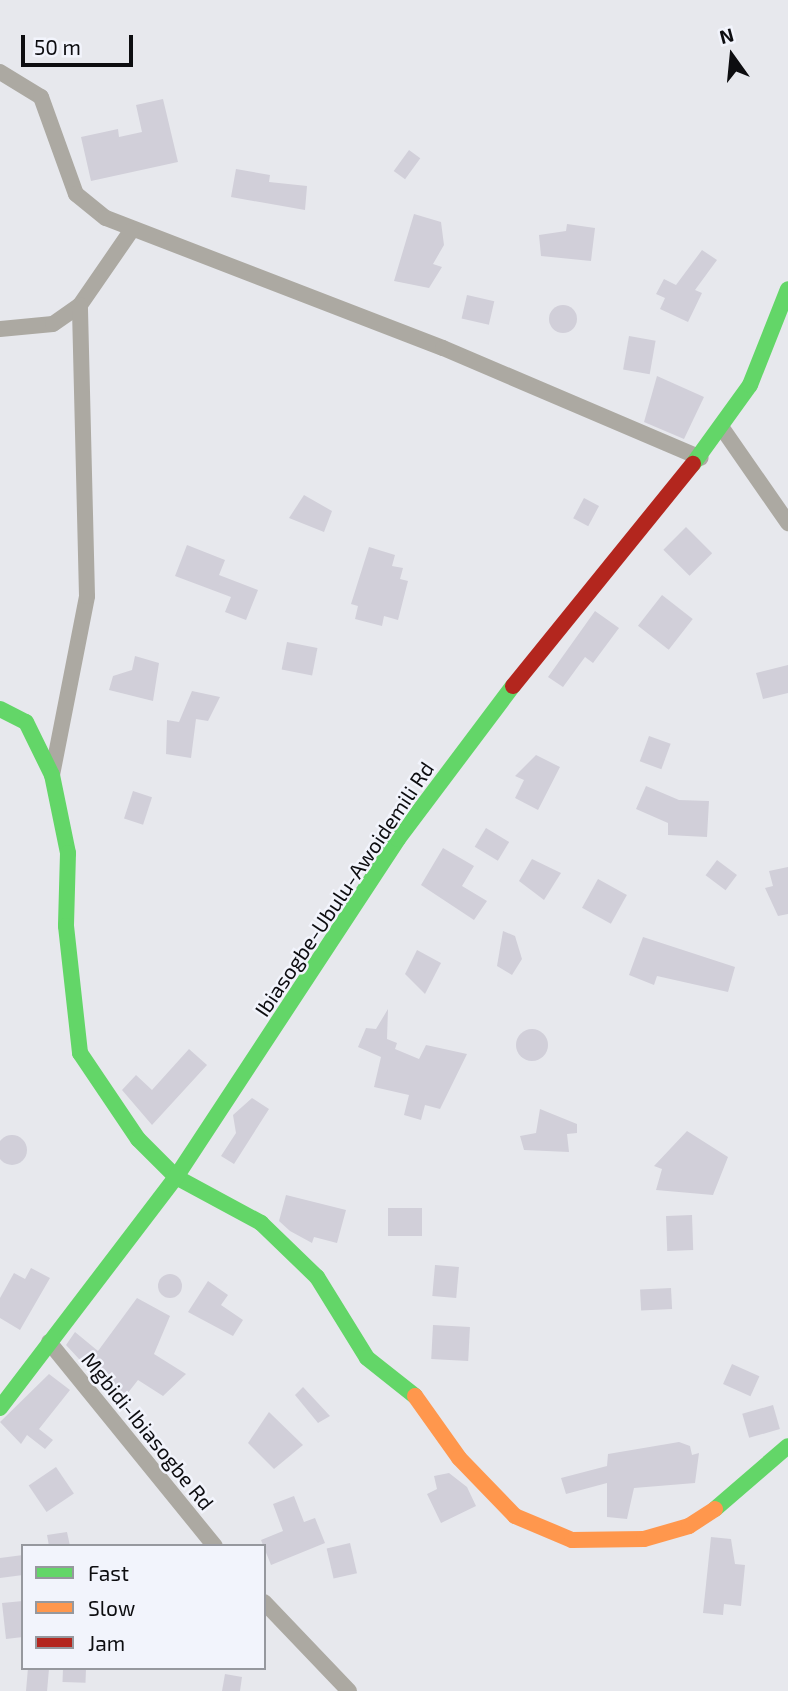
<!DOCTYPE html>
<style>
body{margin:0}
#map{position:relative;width:788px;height:1691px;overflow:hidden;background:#e7e8ed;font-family:"Exo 2",sans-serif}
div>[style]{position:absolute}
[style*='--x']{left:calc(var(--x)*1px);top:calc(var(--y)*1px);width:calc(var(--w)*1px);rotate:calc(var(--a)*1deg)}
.building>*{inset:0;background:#d1cfd9;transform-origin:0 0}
.round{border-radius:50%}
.street>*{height:16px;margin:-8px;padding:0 8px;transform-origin:8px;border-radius:8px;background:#aca9a2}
.fast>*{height:16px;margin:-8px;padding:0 8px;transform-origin:8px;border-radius:8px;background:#63d668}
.slow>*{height:16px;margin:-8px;padding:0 8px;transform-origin:8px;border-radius:8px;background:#ff974d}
.jam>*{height:16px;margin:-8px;padding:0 8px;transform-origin:8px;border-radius:8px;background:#b3261e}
span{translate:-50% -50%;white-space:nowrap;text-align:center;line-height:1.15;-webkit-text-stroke:5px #f2f4fc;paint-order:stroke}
.street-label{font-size:21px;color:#0d0d10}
.legend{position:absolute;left:21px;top:1544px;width:245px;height:126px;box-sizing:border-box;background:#f2f4fc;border:2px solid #96989e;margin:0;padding:9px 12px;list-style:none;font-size:21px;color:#0d0d10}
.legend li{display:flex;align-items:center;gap:14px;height:35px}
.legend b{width:35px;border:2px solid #96989e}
.north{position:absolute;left:697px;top:21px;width:70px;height:70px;-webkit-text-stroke:5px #f2f4fc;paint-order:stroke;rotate:345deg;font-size:19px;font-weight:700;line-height:28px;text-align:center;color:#0d0d10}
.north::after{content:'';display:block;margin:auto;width:24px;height:32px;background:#0d0d10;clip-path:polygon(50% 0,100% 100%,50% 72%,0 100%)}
.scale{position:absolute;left:21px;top:35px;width:112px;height:32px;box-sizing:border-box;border:4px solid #0d0d10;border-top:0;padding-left:9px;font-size:21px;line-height:24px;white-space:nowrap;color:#0d0d10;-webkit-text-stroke:5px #f2f4fc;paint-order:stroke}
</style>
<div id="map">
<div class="building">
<i style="clip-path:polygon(163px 99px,178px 162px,91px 181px,81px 137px,118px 129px,119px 137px,142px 132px,136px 105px)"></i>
<i style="left:409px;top:150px;width:14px;height:26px;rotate:36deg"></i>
<i style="clip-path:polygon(236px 169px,270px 175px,269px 182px,307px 186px,305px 210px,231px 197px)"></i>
<i style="clip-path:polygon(414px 214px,441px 222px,444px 245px,433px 264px,442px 267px,429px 288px,394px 281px)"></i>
<i style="clip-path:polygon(567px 224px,595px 228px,591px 261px,541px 256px,539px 235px,566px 231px)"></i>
<i style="clip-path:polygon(702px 250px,717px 260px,695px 290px,702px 293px,688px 322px,660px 309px,665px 298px,656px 294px,664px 279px,676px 285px)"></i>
<i style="left:467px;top:295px;width:28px;height:24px;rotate:13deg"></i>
<i class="round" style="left:549px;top:305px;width:28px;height:28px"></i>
<i style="left:629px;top:336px;width:27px;height:34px;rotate:10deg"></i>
<i style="clip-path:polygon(657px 376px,704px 397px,684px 439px,644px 422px)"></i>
<i style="clip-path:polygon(304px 495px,332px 511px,324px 532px,289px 518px)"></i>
<i style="left:584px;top:498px;width:17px;height:23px;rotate:28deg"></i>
<i style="left:686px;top:527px;width:37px;height:32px;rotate:45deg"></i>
<i style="clip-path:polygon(187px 545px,225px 560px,219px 575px,258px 590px,246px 620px,225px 612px,231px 597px,175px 576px)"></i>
<i style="clip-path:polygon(369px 547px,395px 555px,392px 566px,403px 568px,400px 579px,408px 581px,398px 620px,384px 616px,382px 626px,355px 619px,358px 606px,351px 604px)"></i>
<i style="left:662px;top:595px;width:39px;height:39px;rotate:38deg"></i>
<i style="clip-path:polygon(595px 611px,619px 628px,593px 663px,585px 657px,563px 687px,548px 677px)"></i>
<i style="left:287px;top:642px;width:31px;height:28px;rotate:11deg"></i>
<i style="clip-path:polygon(135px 656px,159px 663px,153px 701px,109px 690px,113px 676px,132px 670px)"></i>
<i style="clip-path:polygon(788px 665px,788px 693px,763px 699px,756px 673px)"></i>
<i style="clip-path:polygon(192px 691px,220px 697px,208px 721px,196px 719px,191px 758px,166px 754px,167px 720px,179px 722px)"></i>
<i style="left:649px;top:736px;width:23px;height:27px;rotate:20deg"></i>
<i style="clip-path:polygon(536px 755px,560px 767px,538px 810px,515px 798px,524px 780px,515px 776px)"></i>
<i style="clip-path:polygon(646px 786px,679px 800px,709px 801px,707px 837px,668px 835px,668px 823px,636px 809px)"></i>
<i style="left:133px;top:791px;width:20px;height:29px;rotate:18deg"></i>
<i style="left:486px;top:828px;width:27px;height:22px;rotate:31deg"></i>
<i style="clip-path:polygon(443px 848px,474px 866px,462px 886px,487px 901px,474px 920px,421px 885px)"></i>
<i style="clip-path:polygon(532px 859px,561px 873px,544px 900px,519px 881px)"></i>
<i style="left:717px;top:860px;width:25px;height:19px;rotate:37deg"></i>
<i style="clip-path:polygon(788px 867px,788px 914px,778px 916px,765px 888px,773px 886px,769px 871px)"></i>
<i style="left:598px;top:879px;width:33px;height:33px;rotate:29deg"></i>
<i style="clip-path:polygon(503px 931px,515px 936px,522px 959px,512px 975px,497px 966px)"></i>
<i style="clip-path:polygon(643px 937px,735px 967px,728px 992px,657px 976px,654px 985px,629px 975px)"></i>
<i style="clip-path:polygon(417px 950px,441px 963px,425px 994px,405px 974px)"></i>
<i style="clip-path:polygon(388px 1009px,387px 1039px,397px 1043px,395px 1049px,419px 1059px,426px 1045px,467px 1054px,440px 1109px,425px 1105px,421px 1120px,404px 1115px,409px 1095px,374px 1087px,381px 1057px,358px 1047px,366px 1028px,376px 1029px)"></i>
<i class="round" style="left:516px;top:1029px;width:32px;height:32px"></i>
<i style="clip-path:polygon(189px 1049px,207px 1065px,152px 1125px,122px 1090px,136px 1075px,152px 1090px)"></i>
<i style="clip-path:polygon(252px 1098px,269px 1109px,234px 1164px,221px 1156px,236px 1133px,233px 1115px)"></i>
<i style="clip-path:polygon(540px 1109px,577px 1124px,577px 1133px,567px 1134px,569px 1152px,524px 1150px,520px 1136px,536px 1133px)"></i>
<i style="clip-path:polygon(687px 1131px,728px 1157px,713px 1195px,656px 1190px,662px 1169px,654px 1166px)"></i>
<i class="round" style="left:-3px;top:1135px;width:30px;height:30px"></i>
<i style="clip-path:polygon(286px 1195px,346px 1210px,337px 1243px,314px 1237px,312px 1243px,290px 1231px,279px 1221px)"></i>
<i style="left:388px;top:1208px;width:34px;height:28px"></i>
<i style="left:692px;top:1215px;width:35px;height:26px;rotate:88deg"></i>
<i style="left:435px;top:1265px;width:24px;height:31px;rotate:5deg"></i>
<i style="clip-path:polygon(31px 1268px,50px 1278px,20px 1330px,0 1318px,0 1298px,14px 1273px,25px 1279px)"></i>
<i class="round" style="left:158px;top:1274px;width:24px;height:24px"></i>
<i style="clip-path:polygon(208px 1281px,228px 1295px,221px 1305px,243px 1320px,233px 1336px,188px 1312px)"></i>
<i style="left:671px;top:1288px;width:21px;height:31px;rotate:87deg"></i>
<i style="clip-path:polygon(137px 1298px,170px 1316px,154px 1354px,186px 1374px,163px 1396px,138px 1380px,120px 1403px,66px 1345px,75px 1332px,98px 1351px)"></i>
<i style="left:433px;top:1325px;width:37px;height:34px;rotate:3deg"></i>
<i style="left:732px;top:1364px;width:30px;height:22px;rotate:24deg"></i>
<i style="clip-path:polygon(49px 1374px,70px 1390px,39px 1429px,53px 1440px,45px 1449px,27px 1435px,21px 1444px,0 1422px)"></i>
<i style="clip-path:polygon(303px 1387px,330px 1416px,318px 1423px,295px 1395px)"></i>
<i style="left:773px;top:1405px;width:25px;height:32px;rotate:74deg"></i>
<i style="clip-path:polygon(269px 1412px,303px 1445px,274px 1469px,248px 1443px)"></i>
<i style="clip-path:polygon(679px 1442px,690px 1446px,692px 1455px,699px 1453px,695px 1483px,634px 1488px,627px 1519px,607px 1517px,607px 1483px,566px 1494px,561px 1478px,607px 1466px,608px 1454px)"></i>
<i style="left:56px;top:1467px;width:32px;height:33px;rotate:56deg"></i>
<i style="clip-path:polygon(449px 1473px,467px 1487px,476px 1506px,441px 1523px,427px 1494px,437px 1489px,434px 1476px)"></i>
<i style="clip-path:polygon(294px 1496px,304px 1522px,315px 1518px,325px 1543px,271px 1565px,261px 1540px,283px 1531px,273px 1504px)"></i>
<i style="clip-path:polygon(67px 1532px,70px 1546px,49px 1546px,47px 1535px)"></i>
<i style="clip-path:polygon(711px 1537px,731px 1539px,735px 1564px,745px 1565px,741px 1606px,724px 1604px,723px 1615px,703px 1613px)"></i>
<i style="left:350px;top:1543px;width:31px;height:24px;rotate:77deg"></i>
<i style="clip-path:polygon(23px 1555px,23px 1575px,0 1578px,0 1558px)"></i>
<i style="clip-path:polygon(23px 1601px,23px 1637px,6px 1639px,2px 1603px)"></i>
<i style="left:28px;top:1668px;width:21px;height:23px;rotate:5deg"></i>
<i style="left:63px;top:1668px;width:23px;height:14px;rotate:2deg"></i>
<i style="clip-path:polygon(225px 1674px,242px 1677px,240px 1691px,222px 1691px)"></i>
</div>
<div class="street">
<i style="--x:0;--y:72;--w:48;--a:31.4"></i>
<i style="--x:41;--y:97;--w:103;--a:70.2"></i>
<i style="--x:76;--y:194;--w:38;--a:39"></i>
<i style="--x:106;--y:218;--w:361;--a:21.1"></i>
<i style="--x:443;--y:348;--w:280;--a:23.1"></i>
<i style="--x:0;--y:329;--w:53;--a:-5.4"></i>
<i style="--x:53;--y:324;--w:33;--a:-35"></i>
<i style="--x:80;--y:305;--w:90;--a:-55.4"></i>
<i style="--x:722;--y:428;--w:116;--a:55.2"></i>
<i style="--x:52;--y:775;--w:182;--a:-78.9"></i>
<i style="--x:87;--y:596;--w:291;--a:-91.4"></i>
<i style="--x:49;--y:1342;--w:263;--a:50.9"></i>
<i style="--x:264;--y:1602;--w:123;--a:46.3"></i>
</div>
<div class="fast">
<i style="--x:693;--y:464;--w:97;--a:-54.2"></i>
<i style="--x:750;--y:385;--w:103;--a:-68.4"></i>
<i style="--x:0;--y:709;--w:29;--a:27"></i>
<i style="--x:26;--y:722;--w:59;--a:63.9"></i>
<i style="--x:52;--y:775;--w:80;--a:78.4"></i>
<i style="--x:68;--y:853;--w:73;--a:91.6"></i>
<i style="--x:66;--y:926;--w:128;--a:83.7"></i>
<i style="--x:80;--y:1053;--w:104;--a:56"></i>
<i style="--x:138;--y:1139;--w:54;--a:45"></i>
<i style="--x:176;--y:1177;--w:97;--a:28.4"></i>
<i style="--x:261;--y:1223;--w:78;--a:44"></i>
<i style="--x:317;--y:1277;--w:95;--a:58.3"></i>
<i style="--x:367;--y:1358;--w:61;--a:38.4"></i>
<i style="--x:0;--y:1408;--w:290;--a:-52.7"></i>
<i style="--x:176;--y:1177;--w:404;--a:-56.7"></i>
<i style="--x:398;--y:839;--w:191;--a:-53.1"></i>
<i style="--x:715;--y:1509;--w:96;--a:-40.8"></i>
</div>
<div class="slow">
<i style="--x:415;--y:1396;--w:76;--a:54.6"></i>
<i style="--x:459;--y:1458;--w:81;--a:46"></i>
<i style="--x:515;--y:1516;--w:62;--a:22.8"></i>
<i style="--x:572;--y:1540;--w:72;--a:-0.8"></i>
<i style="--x:644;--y:1539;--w:47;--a:-16.1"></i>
<i style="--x:689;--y:1526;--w:31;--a:-33"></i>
</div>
<div class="jam">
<i style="--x:513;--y:686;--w:286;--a:-51"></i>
</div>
<div class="street-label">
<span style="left:344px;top:889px;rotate:-56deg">Ibiasogbe-Ubulu-Awoidemili Rd</span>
<span style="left:148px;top:1431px;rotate:51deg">Mgbidi-Ibiasogbe Rd</span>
</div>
<ul class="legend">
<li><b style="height:9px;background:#63d668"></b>Fast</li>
<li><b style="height:9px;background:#ff974d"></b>Slow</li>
<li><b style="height:9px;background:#b3261e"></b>Jam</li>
</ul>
<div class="north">N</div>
<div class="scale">50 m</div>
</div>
